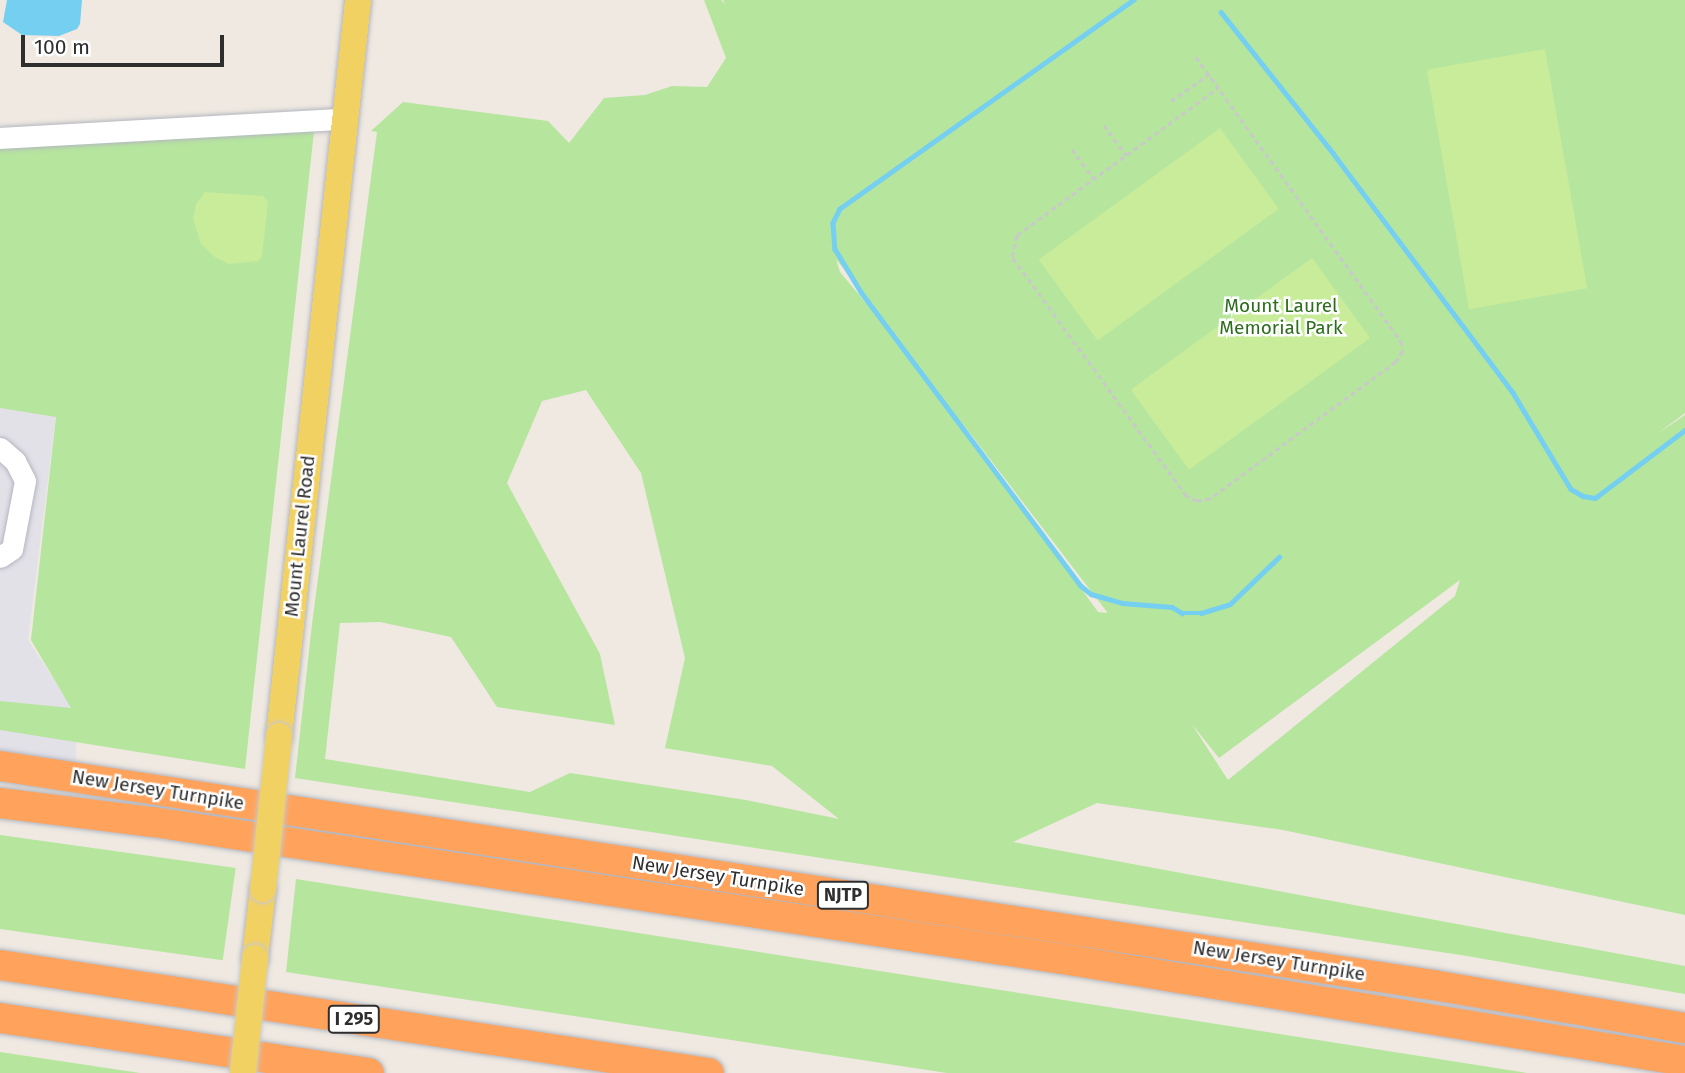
<!DOCTYPE html>
<style>
body{margin:0}
#map{position:relative;width:1685px;height:1073px;overflow:hidden;background:#efe9e1;font-family:"Fira Sans",sans-serif}
div>[style]{position:absolute}
[style*='--x']{left:calc(var(--x)*1px);top:calc(var(--y)*1px);width:calc(var(--w)*1px);rotate:calc(var(--a)*1deg)}
.industrial>*{inset:0;background:#e3e1e8}
.green>*{inset:0;background:#b6e59e;transform-origin:0 0}
.pitch>*{inset:0;background:#c9ec9a;transform-origin:0 0}
.water>*{inset:0;background:#75cff0}
.stream>*{height:4.5px;margin:-2.25px;padding:0 2.25px;transform-origin:2.25px;border-radius:2.25px;background:#75cff0}
.path>*{height:2.5px;margin-top:-1.25px;transform-origin:0;background:repeating-linear-gradient(90deg,#c9c9c9 0 5px,transparent 0 8.5px)}
.roads{filter:drop-shadow(0 0 2px #b4b7c1) drop-shadow(0 0 2px #b4b7c1)}
.minor>*{height:21px;margin:-10.5px;padding:0 10.5px;transform-origin:10.5px;border-radius:10.5px;background:#fff}
.major>*{height:26px;margin:-13px;padding:0 13px;transform-origin:13px;border-radius:13px;background:#f2d163}
.highway>*{height:30px;margin:-15px;padding:0 15px;transform-origin:15px;border-radius:15px;background:#ffa35c}
.bridges{filter:drop-shadow(0 0 2px #c9c9c9) drop-shadow(0 0 2px #c9c9c9)}
.major-bridge>*{height:26px;margin:-13px;padding:0 13px;transform-origin:13px;border-radius:13px;background:#f2d163}
span{translate:-50% -50%;white-space:nowrap;text-align:center;line-height:1.15;-webkit-text-stroke:5px #fff;paint-order:stroke}
.shield-label span{padding:2px 5px;background:#fff;border:2px solid;border-radius:5px;-webkit-text-stroke-width:0}
.shield-label{font-size:18px;color:#2e2e2e;font-weight:700}
.park-label{font-size:19px;color:#2c6e1b}
.street-label{font-size:19px;color:#2e2e2e}
.scale{position:absolute;left:21px;top:35px;width:203px;height:32px;box-sizing:border-box;border:4px solid #2e2e2e;border-top:0;padding-left:9px;font-size:21px;line-height:24px;white-space:nowrap;color:#2e2e2e;-webkit-text-stroke:5px #fff;paint-order:stroke}
</style>
<div id="map">
<div class="industrial">
<i style="clip-path:polygon(0 408px,56px 415px,28px 640px,76px 714px,76px 778px,0 764px)"></i>
</div>
<div class="green">
<i style="clip-path:polygon(evenodd,704px 0,721px 0,725px 4px,723px 0,1685px 0,1685px 413px,1657px 434px,1685px 415px,1685px 915px,1283px 830px,1097px 803px,1013px 842px,1685px 966px,1685px 994px,1467px 956px,295px 778px,312px 624px,377px 132px,371px 131px,403px 102px,548px 121px,569px 143px,604px 98px,645px 95px,672px 86px,707px 87px,726px 58px,704px 0,836px 259px,914px 360px,914px 361px,840px 272px,836px 259px,704px 0,586px 390px,641px 473px,685px 658px,665px 748px,772px 766px,839px 819px,746px 800px,570px 773px,530px 792px,325px 759px,340px 623px,380px 622px,451px 637px,497px 707px,615px 725px,600px 654px,507px 483px,542px 401px,586px 390px,704px 0,960px 420px,1107px 612px,1107px 613px,1098px 612px,960px 420px,704px 0,1460px 580px,1455px 596px,1228px 780px,1191px 723px,1219px 758px,1460px 580px)"></i>
<i style="clip-path:polygon(314px 131px,245px 769px,0 730px,0 701px,71px 708px,31px 640px,56px 417px,0 408px,0 140px)"></i>
<i style="left:0;top:835px;width:238px;height:93px;rotate:8deg"></i>
<i style="clip-path:polygon(296px 879px,1527px 1073px,947px 1073px,286px 972px)"></i>
<i style="clip-path:polygon(0 1052px,140px 1073px,0 1073px)"></i>
</div>
<div class="pitch">
<i style="left:1545px;top:49px;width:243px;height:120px;rotate:80deg"></i>
<i style="left:1220px;top:128px;width:100px;height:224px;rotate:54deg"></i>
<i style="clip-path:polygon(205px 192px,263px 196px,268px 202px,262px 257px,258px 261px,229px 264px,215px 257px,201px 244px,193px 219px,196px 204px)"></i>
<i style="left:1312px;top:258px;width:99px;height:224px;rotate:54deg"></i>
</div>
<div class="water">
<i style="clip-path:polygon(7px 0,82px 0,80px 24px,77px 29px,59px 36px,22px 35px,3px 22px)"></i>
</div>
<div class="stream">
<i style="--x:1134;--y:0;--w:361;--a:144.6"></i>
<i style="--x:840;--y:209;--w:16;--a:117"></i>
<i style="--x:833;--y:223;--w:26;--a:86"></i>
<i style="--x:835;--y:249;--w:50;--a:58.8"></i>
<i style="--x:861;--y:292;--w:366;--a:53.2"></i>
<i style="--x:1080;--y:585;--w:14;--a:39"></i>
<i style="--x:1091;--y:594;--w:32;--a:16"></i>
<i style="--x:1122;--y:603;--w:50;--a:4.6"></i>
<i style="--x:1172;--y:607;--w:12;--a:31"></i>
<i style="--x:1182;--y:613;--w:19;--a:0"></i>
<i style="--x:1201;--y:613;--w:30;--a:-17"></i>
<i style="--x:1230;--y:604;--w:68;--a:-43.8"></i>
<i style="--x:1221;--y:12;--w:180;--a:51.5"></i>
<i style="--x:1333;--y:153;--w:298;--a:53.1"></i>
<i style="--x:1512;--y:391;--w:114;--a:59"></i>
<i style="--x:1571;--y:489;--w:14;--a:30"></i>
<i style="--x:1583;--y:496;--w:12;--a:9"></i>
<i style="--x:1595;--y:498;--w:113;--a:-37.1"></i>
</div>
<div class="path">
<i style="--x:1196;--y:57;--w:350;--a:54.2"></i>
<i style="--x:1401;--y:341;--w:10;--a:79"></i>
<i style="--x:1403;--y:351;--w:13;--a:122"></i>
<i style="--x:1396;--y:362;--w:231;--a:143.6"></i>
<i style="--x:1210;--y:499;--w:13;--a:171"></i>
<i style="--x:1197;--y:501;--w:12;--a:-156"></i>
<i style="--x:1186;--y:496;--w:296;--a:-126.1"></i>
<i style="--x:1012;--y:257;--w:23;--a:-77"></i>
<i style="--x:1017;--y:235;--w:249;--a:-36.2"></i>
<i style="--x:1171;--y:101;--w:47;--a:-35.4"></i>
<i style="--x:1104;--y:125;--w:37;--a:54"></i>
<i style="--x:1072;--y:149;--w:37;--a:54"></i>
</div>
<div class="roads">
<div class="minor">
<i style="--x:0;--y:138;--w:346;--a:-3.2"></i>
<i style="--x:0;--y:448;--w:20;--a:41"></i>
<i style="--x:15;--y:461;--w:22;--a:63"></i>
<i style="--x:25;--y:481;--w:69;--a:100.8"></i>
<i style="--x:12;--y:549;--w:14;--a:146"></i>
</div>
<div class="major">
<i style="--x:279;--y:736;--w:740;--a:-83.87"></i>
<i style="--x:255;--y:958;--w:69;--a:-83.4"></i>
</div>
<div class="highway">
<i style="--x:0;--y:766;--w:1450;--a:8.69"></i>
<i style="--x:1433;--y:985;--w:256;--a:9.7"></i>
<i style="--x:0;--y:803;--w:154;--a:7.1"></i>
<i style="--x:153;--y:822;--w:932;--a:8.57"></i>
<i style="--x:1075;--y:961;--w:618;--a:9.31"></i>
<i style="--x:0;--y:965;--w:717;--a:8.66"></i>
<i style="--x:0;--y:1018;--w:373;--a:8.5"></i>
</div>
</div>
<div class="bridges">
<div class="major-bridge">
<i style="--x:263;--y:889;--w:154;--a:-84"></i>
<i style="--x:243;--y:1073;--w:116;--a:-84"></i>
</div>
</div>
<div class="shield-label">
<span style="left:843px;top:895px">NJTP</span>
<span style="left:354px;top:1019px">I 295</span>
</div>
<div class="park-label">
<span style="left:1281px;top:317px">Mount Laurel<br>Memorial Park</span>
</div>
<div class="street-label">
<span style="left:300px;top:536px;rotate:-84deg">Mount Laurel Road</span>
<span style="left:158px;top:790px;rotate:9deg">New Jersey Turnpike</span>
<span style="left:718px;top:876px;rotate:9deg">New Jersey Turnpike</span>
<span style="left:1279px;top:961px;rotate:9deg">New Jersey Turnpike</span>
</div>
<div class="scale">100 m</div>
</div>
